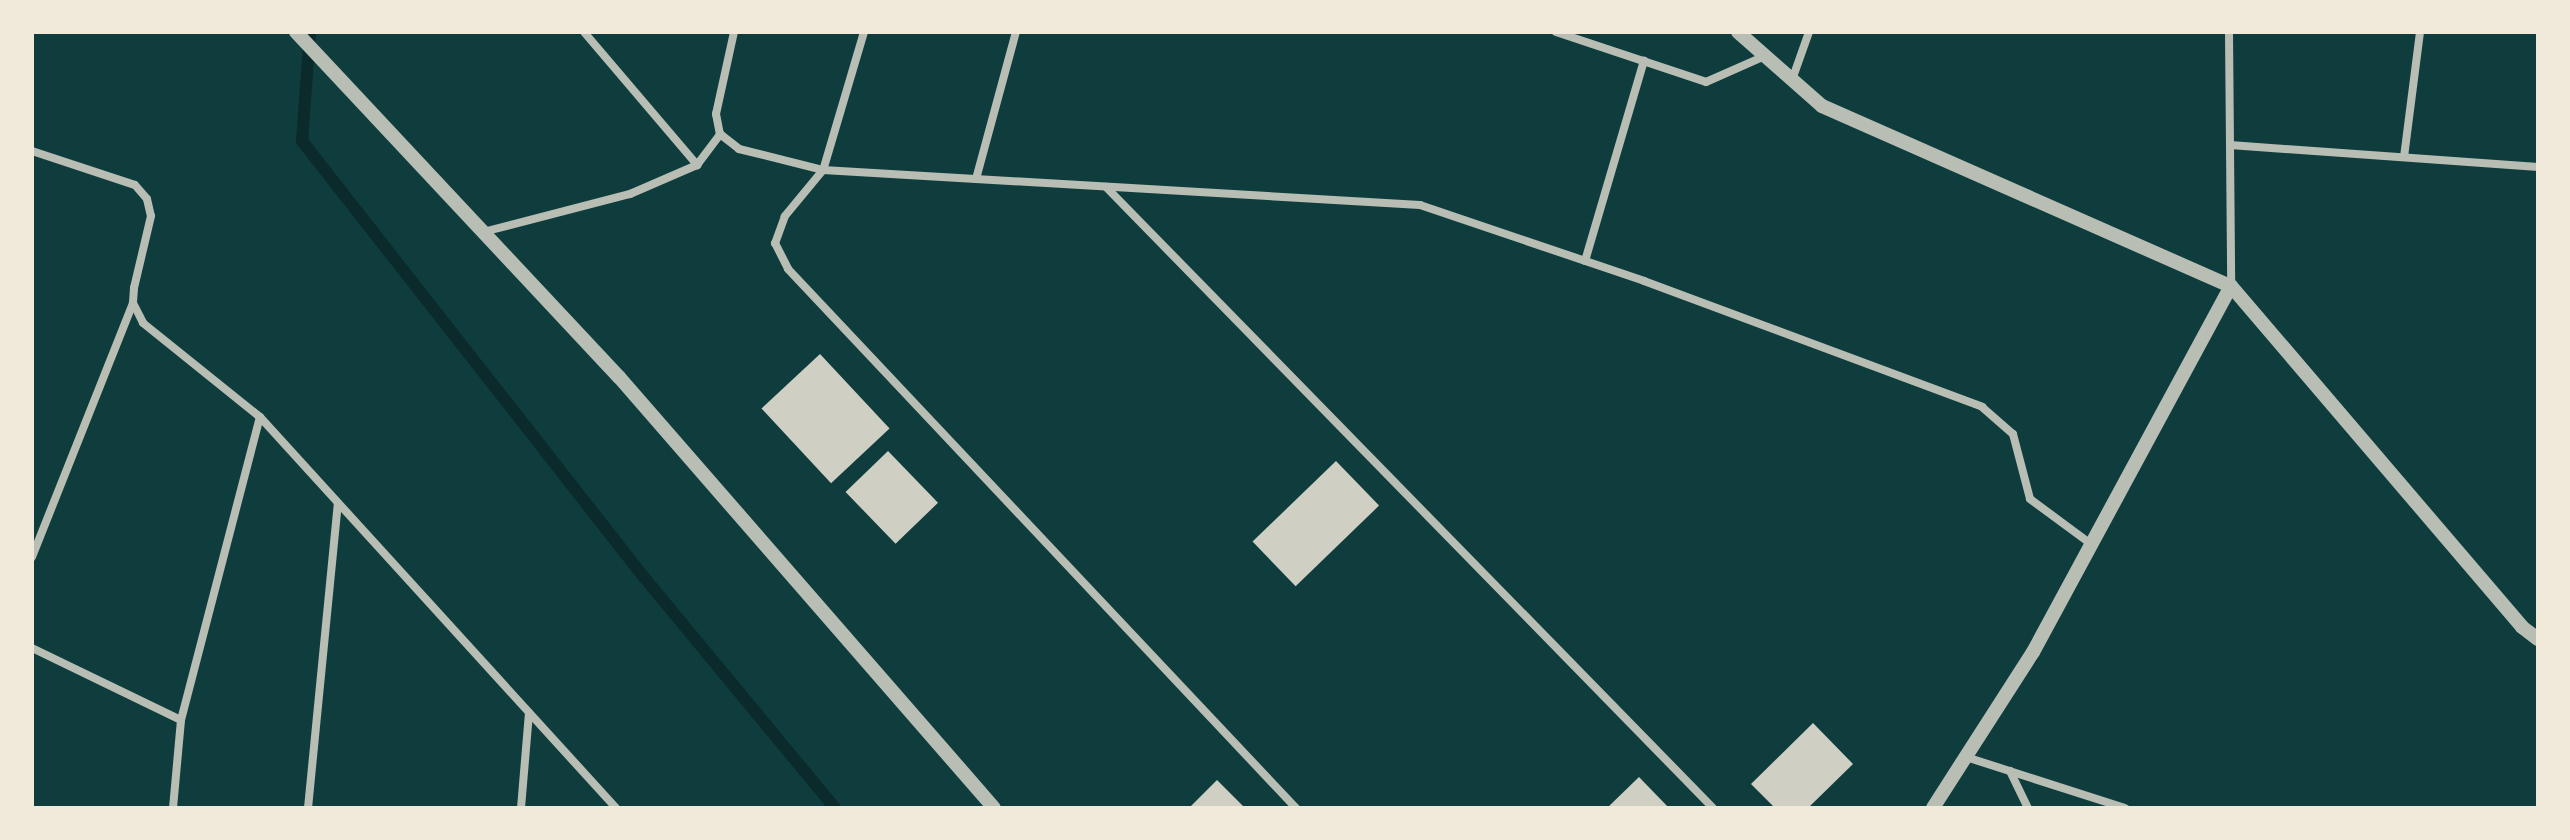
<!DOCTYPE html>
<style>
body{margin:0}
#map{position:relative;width:2570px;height:840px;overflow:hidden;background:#0f3d3e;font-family:"IBM Plex Sans",sans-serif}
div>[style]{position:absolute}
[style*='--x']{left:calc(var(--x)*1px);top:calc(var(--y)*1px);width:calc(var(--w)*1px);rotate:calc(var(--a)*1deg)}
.stream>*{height:12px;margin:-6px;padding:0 6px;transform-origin:6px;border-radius:6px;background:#0a2a2b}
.building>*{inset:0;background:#cfcfc3;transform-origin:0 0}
.minor>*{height:8px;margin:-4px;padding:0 4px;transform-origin:4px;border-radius:4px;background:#b8beb3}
.tertiary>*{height:14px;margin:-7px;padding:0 7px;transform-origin:7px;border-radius:7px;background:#b8beb3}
span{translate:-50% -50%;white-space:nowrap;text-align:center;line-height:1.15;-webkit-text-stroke:8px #f1e9da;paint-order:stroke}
.frame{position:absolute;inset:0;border:34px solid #f1e9da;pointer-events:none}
</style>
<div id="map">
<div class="stream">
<i style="--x:310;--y:32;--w:109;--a:94.2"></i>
<i style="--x:302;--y:141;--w:553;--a:51.91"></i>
<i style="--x:643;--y:576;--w:301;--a:50.4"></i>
</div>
<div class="building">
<i style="left:820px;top:354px;width:102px;height:80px;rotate:47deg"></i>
<i style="left:888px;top:451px;width:72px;height:59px;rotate:46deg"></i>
<i style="left:1336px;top:461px;width:62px;height:116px;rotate:46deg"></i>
<i style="clip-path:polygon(1813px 723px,1853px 764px,1808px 808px,1775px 808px,1751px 784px)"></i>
<i style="clip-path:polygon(1639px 777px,1669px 808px,1607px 808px)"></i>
<i style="clip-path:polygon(1217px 780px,1245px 808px,1189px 808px)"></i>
</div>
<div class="minor">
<i style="--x:584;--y:32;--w:175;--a:49.6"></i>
<i style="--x:734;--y:32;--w:84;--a:102.4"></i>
<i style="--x:716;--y:114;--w:20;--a:79"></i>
<i style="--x:720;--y:134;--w:24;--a:38"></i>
<i style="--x:739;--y:149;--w:87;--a:14"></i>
<i style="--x:823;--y:170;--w:598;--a:3.36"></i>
<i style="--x:1420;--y:205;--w:237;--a:18.7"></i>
<i style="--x:1644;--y:281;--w:361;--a:20.4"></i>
<i style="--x:1982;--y:407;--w:41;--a:41.1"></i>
<i style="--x:2013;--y:434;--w:67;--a:75.3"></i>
<i style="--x:2030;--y:499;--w:76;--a:36.4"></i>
<i style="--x:864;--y:32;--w:144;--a:106.5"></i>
<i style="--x:823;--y:170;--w:60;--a:129.6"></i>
<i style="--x:785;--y:216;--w:29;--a:110"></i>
<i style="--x:775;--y:243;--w:29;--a:63"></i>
<i style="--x:788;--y:269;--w:741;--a:46.7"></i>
<i style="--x:1556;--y:32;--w:158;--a:18.4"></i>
<i style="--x:1706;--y:82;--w:64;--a:-23.8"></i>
<i style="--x:2229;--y:32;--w:254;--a:89.5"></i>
<i style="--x:1792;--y:80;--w:51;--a:-70.5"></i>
<i style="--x:2230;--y:145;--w:309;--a:4.1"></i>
<i style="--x:32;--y:151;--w:108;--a:18.3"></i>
<i style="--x:135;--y:185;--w:18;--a:49"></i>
<i style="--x:147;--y:199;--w:17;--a:77"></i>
<i style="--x:151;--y:216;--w:74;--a:103.3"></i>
<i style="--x:134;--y:288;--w:15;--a:94"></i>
<i style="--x:133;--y:303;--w:22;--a:63"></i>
<i style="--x:143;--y:323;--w:150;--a:38.8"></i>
<i style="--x:260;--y:417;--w:529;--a:47.68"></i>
<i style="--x:2404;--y:157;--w:126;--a:-82.7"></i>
<i style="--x:976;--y:179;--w:152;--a:-74.8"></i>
<i style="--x:1106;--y:187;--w:868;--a:45.65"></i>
<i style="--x:483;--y:232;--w:152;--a:-14.5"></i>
<i style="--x:630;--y:194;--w:73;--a:-23.4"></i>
<i style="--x:697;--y:165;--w:39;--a:-53"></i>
<i style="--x:1585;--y:261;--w:209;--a:-73.6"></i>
<i style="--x:32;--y:557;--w:273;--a:-68.3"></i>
<i style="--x:32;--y:648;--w:165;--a:25.8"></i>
<i style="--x:1966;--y:757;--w:167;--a:17.8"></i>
<i style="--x:2010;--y:771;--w:41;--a:64.1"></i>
<i style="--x:173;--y:808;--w:88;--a:-84.8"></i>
<i style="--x:181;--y:720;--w:313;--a:-75.4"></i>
<i style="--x:308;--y:808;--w:306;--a:-84.4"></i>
<i style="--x:521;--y:808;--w:95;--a:-85.2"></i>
</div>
<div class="tertiary">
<i style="--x:296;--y:32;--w:473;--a:46.9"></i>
<i style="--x:619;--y:377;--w:571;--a:48.97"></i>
<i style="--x:1738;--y:32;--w:112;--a:41.4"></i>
<i style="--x:1822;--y:106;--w:447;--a:23.8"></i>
<i style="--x:2231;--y:286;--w:416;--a:118.4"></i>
<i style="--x:2033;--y:652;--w:185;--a:122.7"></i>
<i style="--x:2231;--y:286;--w:448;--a:49.5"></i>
<i style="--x:2522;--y:627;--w:20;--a:37"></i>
</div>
<div class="frame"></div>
</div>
